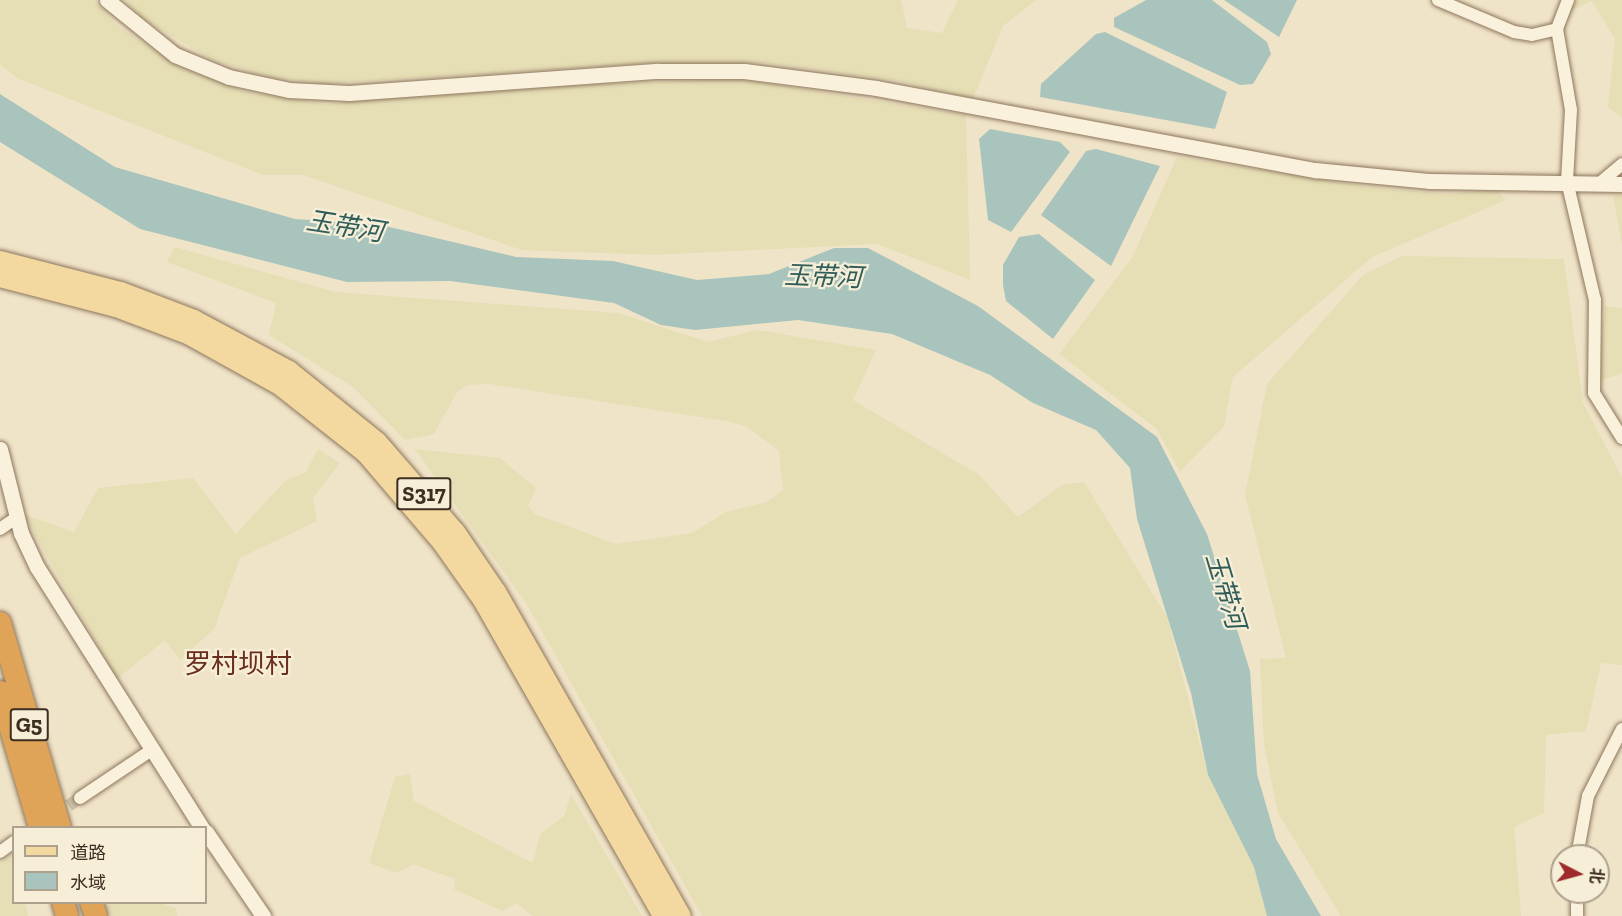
<!DOCTYPE html>
<meta charset="utf-8">
<style>
body{margin:0}
#map{position:relative;width:1622px;height:916px;overflow:hidden;background:#f0e4c8;font-family:"Zilla Slab","Noto Sans SC",serif}
div>[style]{position:absolute}
[style*='--x']{left:calc(var(--x)*1px);top:calc(var(--y)*1px);width:calc(var(--w)*1px);rotate:calc(var(--a)*1deg)}
.farmland>*{inset:0;background:#e6deb5}
.water>*{inset:0;background:#a9c4bc}
.minor-tunnel>*{height:12px;margin-top:-6px;transform-origin:0;background:repeating-linear-gradient(90deg,#ccc0a6 0 12px,transparent 0 18px)}
.roads{filter:drop-shadow(0 0 2px #8d765c) drop-shadow(0 0 2px #8d765c)}
.minor>*{height:12px;margin:-6px;padding:0 6px;transform-origin:6px;border-radius:6px;background:#faf1dc}
.tertiary>*{height:15px;margin:-7.5px;padding:0 7.5px;transform-origin:7.5px;border-radius:7.5px;background:#faf1dc}
.primary>*{height:20px;margin:-10px;padding:0 10px;transform-origin:10px;border-radius:10px;background:#f3d9a0}
.motorway>*{height:22px;margin:-11px;padding:0 11px;transform-origin:11px;border-radius:11px;background:#e0a458}
span{translate:-50% -50%;white-space:nowrap;text-align:center;line-height:1.15;-webkit-text-stroke:4.5px #f7eed8;paint-order:stroke}
.shield-label span{padding:2px 4px;background:#f7eed8;border:2px solid;border-radius:4px;-webkit-text-stroke-width:0}
.shield-label{font-size:22px;color:#3d2e20;font-weight:700}
.water-label{font-size:26px;color:#2f5d5a;font-style:italic}
.quarter-label{font-size:27px;color:#6b2e1e}
.legend{position:absolute;left:12px;top:826px;width:195px;height:78px;box-sizing:border-box;background:#f7eed8;border:2px solid #ada18e;margin:0;padding:8px 10px;list-style:none;font-size:18px;color:#3d2e20}
.legend li{display:flex;align-items:center;gap:12px;height:30px}
.legend b{width:30px;border:2px solid #ada18e}
.north{position:absolute;left:1550px;top:844px;width:60px;height:60px;box-sizing:border-box;background:#f7eed8;border:2px solid #ada18e;border-radius:50%;rotate:96deg;font-size:16px;font-weight:700;line-height:24px;text-align:center;color:#3d2e20}
.north::after{content:'';display:block;margin:auto;width:21px;height:27px;background:#9e2a2b;clip-path:polygon(50% 0,100% 100%,50% 72%,0 100%)}
</style>
<div id="map">
<div class="farmland">
<i style="clip-path:polygon(0 0,94px 0,117px 26px,182px 68px,242px 91px,325px 104px,520px 87px,738px 79px,966px 115px,970px 280px,877px 244px,654px 255px,522px 250px,303px 175px,263px 175px,17px 78px,0 64px)"></i>
<i style="clip-path:polygon(125px 0,901px 0,907px 28px,942px 33px,958px 0,1036px 0,1003px 26px,973px 99px,898px 81px,765px 63px,653px 63px,321px 84px,264px 76px,212px 60px,142px 18px)"></i>
<i style="clip-path:polygon(1576px 0,1622px 0,1622px 118px,1608px 107px,1615px 39px,1592px 1px,1568px 12px)"></i>
<i style="clip-path:polygon(1177px 157px,1370px 187px,1447px 194px,1497px 190px,1506px 200px,1372px 257px,1233px 377px,1224px 426px,1180px 472px,1157px 429px,1059px 354px,1132px 258px)"></i>
<i style="clip-path:polygon(1622px 194px,1622px 245px,1613px 196px)"></i>
<i style="clip-path:polygon(175px 247px,335px 292px,619px 313px,708px 342px,757px 330px,876px 350px,853px 400px,978px 474px,1018px 517px,1062px 485px,1084px 482px,1167px 617px,1208px 775px,1254px 867px,1267px 916px,702px 916px,526px 603px,415px 449px,500px 458px,536px 488px,528px 506px,535px 514px,616px 544px,692px 533px,726px 512px,767px 502px,783px 490px,779px 451px,746px 426px,726px 421px,489px 384px,467px 385px,457px 392px,434px 434px,405px 440px,353px 387px,269px 335px,276px 303px,167px 262px)"></i>
<i style="clip-path:polygon(1402px 256px,1564px 259px,1583px 403px,1622px 477px,1622px 665px,1601px 663px,1586px 731px,1546px 735px,1544px 813px,1514px 827px,1521px 916px,1341px 916px,1278px 813px,1264px 745px,1260px 659px,1286px 658px,1245px 495px,1267px 384px,1364px 274px)"></i>
<i style="clip-path:polygon(1605px 306px,1622px 308px,1622px 373px,1597px 382px)"></i>
<i style="clip-path:polygon(318px 449px,340px 463px,313px 498px,317px 521px,240px 558px,214px 629px,180px 660px,165px 640px,117px 679px,23px 514px,74px 532px,98px 488px,193px 478px,236px 534px,285px 481px,306px 472px)"></i>
<i style="clip-path:polygon(410px 774px,414px 801px,533px 863px,540px 834px,564px 816px,571px 794px,642px 916px,533px 916px,516px 903px,502px 911px,454px 889px,455px 879px,413px 864px,396px 873px,369px 863px,395px 777px)"></i>
<i style="clip-path:polygon(12px 854px,14px 902px,25px 903px,28px 916px,0 916px,0 859px)"></i>
<i style="clip-path:polygon(105px 903px,159px 903px,176px 908px,177px 916px,109px 916px)"></i>
</div>
<div class="water">
<i style="clip-path:polygon(1146px 0,1212px 0,1267px 42px,1271px 54px,1253px 84px,1240px 85px,1114px 27px,1114px 18px)"></i>
<i style="clip-path:polygon(1224px 0,1297px 0,1279px 37px)"></i>
<i style="clip-path:polygon(1105px 32px,1227px 92px,1215px 129px,1040px 97px,1041px 84px,1096px 34px)"></i>
<i style="clip-path:polygon(0 94px,115px 167px,295px 219px,381px 225px,516px 257px,613px 261px,697px 280px,769px 274px,834px 248px,868px 248px,978px 306px,1157px 437px,1207px 534px,1250px 671px,1257px 774px,1276px 839px,1321px 916px,1267px 916px,1254px 867px,1208px 775px,1191px 693px,1137px 519px,1130px 468px,1096px 430px,1033px 403px,990px 375px,892px 334px,798px 320px,695px 330px,661px 325px,614px 303px,450px 281px,347px 282px,140px 229px,0 142px)"></i>
<i style="clip-path:polygon(990px 129px,1060px 142px,1070px 152px,1011px 232px,988px 220px,979px 139px)"></i>
<i style="clip-path:polygon(1096px 149px,1160px 166px,1111px 266px,1041px 215px,1086px 151px)"></i>
<i style="clip-path:polygon(1039px 234px,1095px 280px,1053px 339px,1006px 301px,1003px 285px,1003px 265px,1019px 237px)"></i>
</div>
<div class="minor-tunnel">
<i style="--x:54;--y:816;--w:32;--a:-35"></i>
</div>
<div class="roads">
<div class="minor">
<i style="--x:1438;--y:0;--w:82;--a:22.8"></i>
<i style="--x:1514;--y:32;--w:18;--a:9"></i>
<i style="--x:1532;--y:35;--w:26;--a:-13"></i>
<i style="--x:1568;--y:0;--w:31;--a:111"></i>
<i style="--x:1557;--y:29;--w:82;--a:80.2"></i>
<i style="--x:1571;--y:110;--w:71;--a:93.2"></i>
<i style="--x:1567;--y:181;--w:122;--a:76.8"></i>
<i style="--x:1595;--y:300;--w:93;--a:90.6"></i>
<i style="--x:1594;--y:393;--w:53;--a:58.1"></i>
<i style="--x:1602;--y:181;--w:26;--a:-40"></i>
<i style="--x:0;--y:529;--w:19;--a:-35"></i>
<i style="--x:80;--y:798;--w:84;--a:-33.9"></i>
<i style="--x:0;--y:852;--w:17;--a:-36"></i>
<i style="--x:1577;--y:856;--w:61;--a:-79.6"></i>
<i style="--x:1588;--y:796;--w:75;--a:-63.1"></i>
<i style="--x:1577;--y:892;--w:24;--a:90"></i>
</div>
<div class="tertiary">
<i style="--x:107;--y:0;--w:87;--a:39"></i>
<i style="--x:175;--y:55;--w:58;--a:22.2"></i>
<i style="--x:229;--y:77;--w:61;--a:12.2"></i>
<i style="--x:289;--y:90;--w:60;--a:2.9"></i>
<i style="--x:349;--y:93;--w:310;--a:-4.1"></i>
<i style="--x:658;--y:71;--w:86;--a:0"></i>
<i style="--x:744;--y:71;--w:133;--a:7.3"></i>
<i style="--x:876;--y:88;--w:447;--a:10.6"></i>
<i style="--x:1315;--y:170;--w:116;--a:5.5"></i>
<i style="--x:1430;--y:181;--w:192;--a:0.9"></i>
<i style="--x:0;--y:449;--w:87;--a:76"></i>
<i style="--x:21;--y:533;--w:38;--a:65"></i>
<i style="--x:37;--y:567;--w:309;--a:57.7"></i>
<i style="--x:206;--y:832;--w:102;--a:55.8"></i>
</div>
<div class="primary">
<i style="--x:0;--y:261;--w:125;--a:14.4"></i>
<i style="--x:121;--y:292;--w:78;--a:21"></i>
<i style="--x:194;--y:320;--w:108;--a:28.2"></i>
<i style="--x:289;--y:371;--w:113;--a:38.9"></i>
<i style="--x:377;--y:442;--w:119;--a:49.1"></i>
<i style="--x:455;--y:532;--w:73;--a:55.7"></i>
<i style="--x:496;--y:592;--w:373;--a:60.3"></i>
<i style="--x:0;--y:277;--w:120;--a:14.5"></i>
<i style="--x:116;--y:307;--w:77;--a:20.6"></i>
<i style="--x:188;--y:334;--w:105;--a:29"></i>
<i style="--x:280;--y:385;--w:110;--a:38.3"></i>
<i style="--x:366;--y:453;--w:117;--a:49.5"></i>
<i style="--x:442;--y:542;--w:71;--a:54.7"></i>
<i style="--x:483;--y:600;--w:364;--a:60.3"></i>
</div>
<div class="motorway">
<i style="--x:0;--y:623;--w:214;--a:73.7"></i>
<i style="--x:0;--y:692;--w:142;--a:73.6"></i>
<i style="--x:63;--y:902;--w:15;--a:74"></i>
<i style="--x:91;--y:902;--w:15;--a:70"></i>
</div>
</div>
<div class="shield-label">
<span style="left:424px;top:494px">S317</span>
<span style="left:29px;top:725px">G5</span>
</div>
<div class="water-label">
<span style="left:345px;top:227px;rotate:9deg">玉带河</span>
<span style="left:823px;top:277px;rotate:2deg">玉带河</span>
<span style="left:1225px;top:591px;rotate:73deg">玉带河</span>
</div>
<div class="quarter-label">
<span style="left:238px;top:665px">罗村坝村</span>
</div>
<ul class="legend">
<li><b style="height:8px;background:#f3d9a0"></b>道路</li>
<li><b style="height:16px;background:#a9c4bc"></b>水域</li>
</ul>
<div class="north">北</div>
</div>
